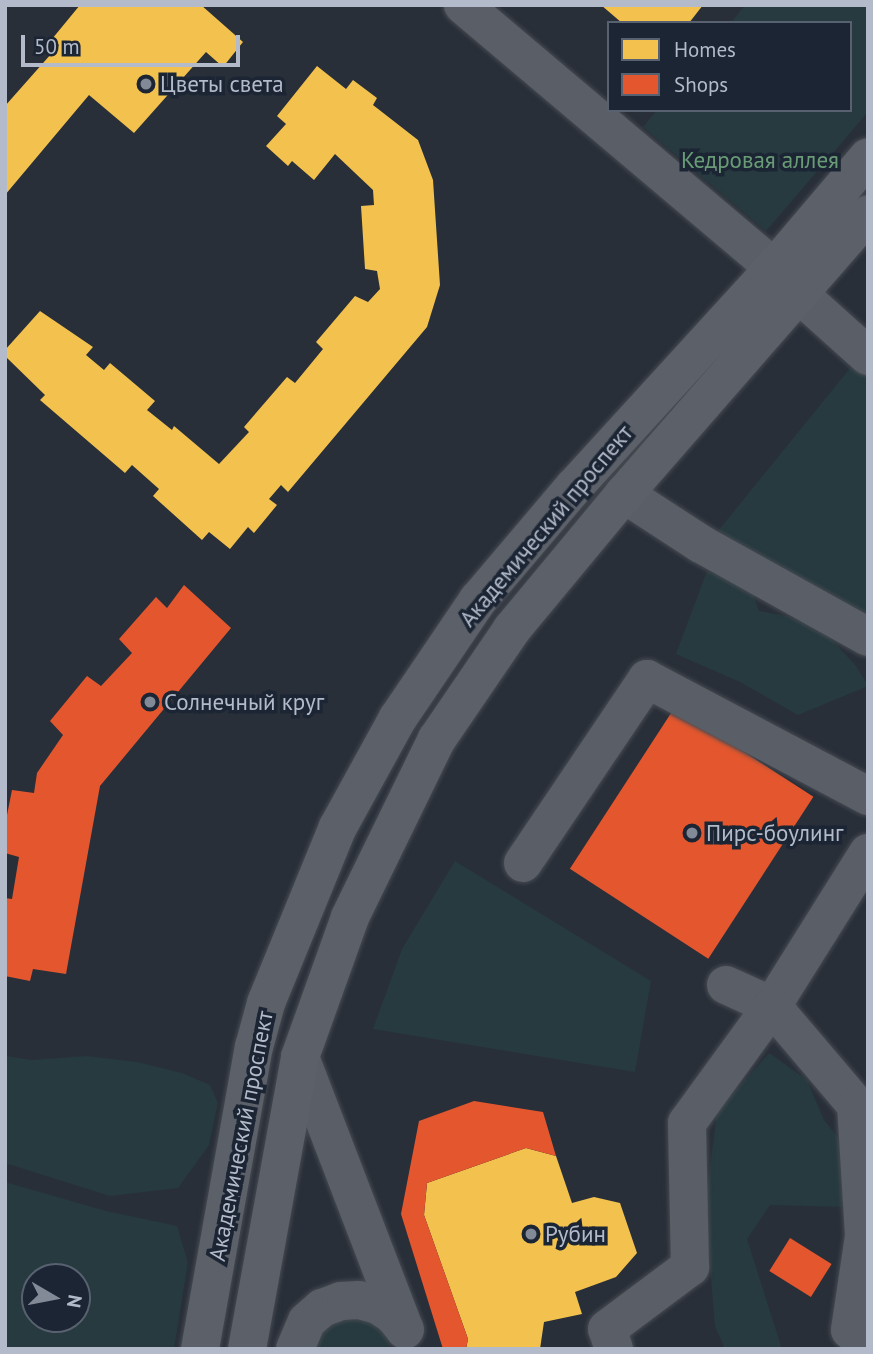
<!DOCTYPE html>
<meta charset="utf-8">
<style>
body{margin:0}
#map{position:relative;width:873px;height:1354px;overflow:hidden;background:#292f39;font-family:"PT Sans",sans-serif}
div>[style]{position:absolute}
[style*='--x']{left:calc(var(--x)*1px);top:calc(var(--y)*1px);width:calc(var(--w)*1px);rotate:calc(var(--a)*1deg)}
.green>*{inset:0;background:#263a3f}
.homes>*{inset:0;background:#f2c14e}
.shops>*{inset:0;background:#e4572e;transform-origin:0 0}
.roads{filter:drop-shadow(0 0 2px #464a51) drop-shadow(0 0 2px #464a51)}
.minor>*{height:38px;margin:-19px;padding:0 19px;transform-origin:19px;border-radius:19px;background:#5a5e66}
.major>*{height:38px;margin:-19px;padding:0 19px;transform-origin:19px;border-radius:19px;background:#5c6068}
.dots>*{width:19px;height:19px;translate:-50% -50%;box-sizing:border-box;border:4px solid #1c2534;border-radius:50%}
span{translate:-50% -50%;white-space:nowrap;text-align:center;line-height:1.15;-webkit-text-stroke:7px #1c2534;paint-order:stroke}
.poi-label{font-size:23px;color:#b3bbca}
.left{translate:0 -50%;text-align:left}
.park-label{font-size:23px;color:#699c76}
.street-label{font-size:23px;color:#b3bbca}
.frame{position:absolute;inset:0;border:7px solid #b3bbca;pointer-events:none}
.legend{position:absolute;left:607px;top:21px;width:245px;height:91px;box-sizing:border-box;background:#1c2534;border:2px solid #586170;margin:0;padding:9px 12px;list-style:none;font-size:21px;color:#b3bbca}
.legend li{display:flex;align-items:center;gap:14px;height:35px}
.legend b{width:35px;border:2px solid #586170}
.north{position:absolute;left:21px;top:1263px;width:70px;height:70px;box-sizing:border-box;background:#1c2534;border:2px solid #586170;border-radius:50%;rotate:100deg;font-size:19px;font-weight:700;line-height:28px;text-align:center;color:#b3bbca}
.north::after{content:'';display:block;margin:auto;width:24px;height:32px;background:#838a97;clip-path:polygon(50% 0,100% 100%,50% 72%,0 100%)}
.scale{position:absolute;left:21px;top:35px;width:219px;height:32px;box-sizing:border-box;border:4px solid #b3bbca;border-top:0;padding-left:9px;font-size:21px;line-height:24px;white-space:nowrap;color:#b3bbca;-webkit-text-stroke:5px #1c2534;paint-order:stroke}
</style>
<div id="map">
<div class="green">
<i style="clip-path:polygon(745px 5px,868px 5px,868px 112px,766px 231px,643px 127px,657px 110px,850px 110px,850px 23px,731px 23px)"></i>
<i style="clip-path:polygon(855px 362px,868px 374px,868px 621px,718px 531px)"></i>
<i style="clip-path:polygon(707px 571px,752px 591px,759px 611px,786px 616px,822px 629px,856px 666px,868px 686px,798px 715px,740px 682px,676px 654px)"></i>
<i style="clip-path:polygon(455px 861px,651px 981px,635px 1072px,373px 1029px,402px 949px)"></i>
<i style="clip-path:polygon(769px 1053px,807px 1080px,824px 1120px,843px 1143px,843px 1207px,770px 1205px,747px 1239px,782px 1349px,725px 1349px,715px 1326px,705px 1207px,717px 1112px)"></i>
<i style="clip-path:polygon(5px 1056px,32px 1060px,86px 1056px,137px 1062px,182px 1073px,210px 1085px,218px 1103px,209px 1145px,178px 1188px,110px 1196px,5px 1163px)"></i>
<i style="clip-path:polygon(evenodd,5px 1182px,106px 1211px,177px 1226px,188px 1263px,174px 1349px,5px 1349px,5px 1182px,35px 1277px,77px 1277px,77px 1319px,35px 1319px,35px 1277px)"></i>
<i style="clip-path:polygon(354px 1315px,379px 1326px,392px 1349px,308px 1349px,320px 1327px)"></i>
</div>
<div class="homes">
<i style="clip-path:polygon(80px 5px,201px 5px,243px 42px,223px 67px,206px 52px,134px 133px,89px 95px,5px 195px,5px 106px,59px 45px,52px 39px)"></i>
<i style="clip-path:polygon(601px 5px,703px 5px,689px 23px,622px 23px)"></i>
<i style="clip-path:polygon(317px 66px,346px 89px,353px 80px,377px 98px,373px 105px,418px 140px,433px 180px,440px 285px,427px 327px,288px 492px,281px 485px,269px 499px,277px 505px,254px 533px,248px 527px,230px 549px,209px 532px,202px 540px,153px 496px,159px 489px,132px 465px,125px 473px,40px 400px,45px 395px,5px 356px,5px 350px,40px 311px,93px 347px,86px 355px,104px 370px,110px 363px,155px 401px,147px 410px,172px 430px,174px 426px,219px 464px,249px 432px,244px 427px,287px 377px,295px 383px,323px 349px,316px 342px,355px 296px,368px 302px,380px 289px,377px 271px,365px 269px,361px 206px,374px 205px,373px 190px,335px 154px,314px 180px,292px 161px,288px 166px,266px 146px,286px 124px,277px 116px)"></i>
<i style="clip-path:polygon(526px 1148px,556px 1156px,572px 1203px,594px 1197px,620px 1203px,637px 1253px,616px 1277px,575px 1292px,582px 1314px,544px 1322px,540px 1349px,466px 1349px,468px 1339px,424px 1215px,427px 1183px)"></i>
</div>
<div class="shops">
<i style="clip-path:polygon(184px 585px,231px 628px,100px 786px,66px 974px,33px 969px,30px 981px,5px 976px,5px 898px,12px 899px,19px 857px,5px 853px,5px 825px,12px 790px,34px 793px,37px 773px,63px 735px,50px 721px,87px 676px,101px 686px,132px 653px,119px 639px,156px 597px,167px 608px)"></i>
<i style="left:675px;top:707px;width:165px;height:193px;rotate:33deg"></i>
<i style="clip-path:polygon(474px 1101px,543px 1112px,556px 1156px,526px 1148px,427px 1183px,424px 1215px,468px 1339px,466px 1349px,443px 1349px,401px 1214px,419px 1121px)"></i>
<i style="left:790px;top:1238px;width:49px;height:39px;rotate:32deg"></i>
</div>
<div class="roads">
<div class="minor">
<i style="--x:463;--y:5;--w:407;--a:40.2"></i>
<i style="--x:799;--y:294;--w:93;--a:41.9"></i>
<i style="--x:624;--y:494;--w:92;--a:33"></i>
<i style="--x:701;--y:544;--w:191;--a:29.1"></i>
<i style="--x:523;--y:863;--w:222;--a:-56"></i>
<i style="--x:647;--y:679;--w:250;--a:27.9"></i>
<i style="--x:726;--y:985;--w:51;--a:24.5"></i>
<i style="--x:772;--y:1006;--w:181;--a:-57.9"></i>
<i style="--x:300;--y:1057;--w:292;--a:69"></i>
<i style="--x:295;--y:1349;--w:30;--a:-67"></i>
<i style="--x:307;--y:1321;--w:20;--a:-41"></i>
<i style="--x:322;--y:1308;--w:20;--a:-20"></i>
<i style="--x:341;--y:1301;--w:18;--a:-3"></i>
<i style="--x:359;--y:1300;--w:20;--a:15"></i>
<i style="--x:378;--y:1305;--w:18;--a:34"></i>
<i style="--x:393;--y:1315;--w:19;--a:51"></i>
<i style="--x:614;--y:1349;--w:21;--a:-109"></i>
<i style="--x:607;--y:1329;--w:104;--a:-36.8"></i>
<i style="--x:690;--y:1267;--w:144;--a:-91.2"></i>
<i style="--x:687;--y:1123;--w:145;--a:-54"></i>
<i style="--x:772;--y:1006;--w:130;--a:49.7"></i>
<i style="--x:856;--y:1105;--w:131;--a:86.5"></i>
<i style="--x:864;--y:1236;--w:95;--a:98.5"></i>
<i style="--x:850;--y:1330;--w:23;--a:38"></i>
</div>
<div class="major">
<i style="--x:200;--y:1349;--w:307;--a:-79.9"></i>
<i style="--x:254;--y:1047;--w:46;--a:-74.7"></i>
<i style="--x:266;--y:1003;--w:190;--a:-67.8"></i>
<i style="--x:338;--y:827;--w:124;--a:-61.2"></i>
<i style="--x:398;--y:718;--w:143;--a:-55.9"></i>
<i style="--x:478;--y:600;--w:148;--a:-49.7"></i>
<i style="--x:574;--y:487;--w:297;--a:-47.6"></i>
<i style="--x:774;--y:268;--w:145;--a:-49.7"></i>
<i style="--x:247;--y:1349;--w:297;--a:-79.7"></i>
<i style="--x:300;--y:1057;--w:149;--a:-70.3"></i>
<i style="--x:350;--y:917;--w:198;--a:-64"></i>
<i style="--x:437;--y:739;--w:133;--a:-55.7"></i>
<i style="--x:512;--y:629;--w:175;--a:-50.3"></i>
<i style="--x:624;--y:494;--w:371;--a:-48.9"></i>
</div>
</div>
<div class="dots">
<i style="left:146px;top:84px;background:#838a97"></i>
<i style="left:150px;top:702px;background:#838a97"></i>
<i style="left:692px;top:833px;background:#838a97"></i>
<i style="left:531px;top:1234px;background:#838a97"></i>
</div>
<div class="poi-label">
<span class="left" style="left:160px;top:84px">Цветы света</span>
<span class="left" style="left:164px;top:702px">Солнечный круг</span>
<span class="left" style="left:706px;top:833px">Пирс-боулинг</span>
<span class="left" style="left:545px;top:1234px">Рубин</span>
</div>
<div class="park-label">
<span style="left:760px;top:160px">Кедровая аллея</span>
</div>
<div class="street-label">
<span style="left:546px;top:526px;rotate:-50deg">Академический проспект</span>
<span style="left:241px;top:1136px;rotate:-79deg">Академический проспект</span>
</div>
<div class="frame"></div>
<ul class="legend">
<li><b style="height:19px;background:#f2c14e"></b>Homes</li>
<li><b style="height:19px;background:#e4572e"></b>Shops</li>
</ul>
<div class="north">N</div>
<div class="scale">50 m</div>
</div>
